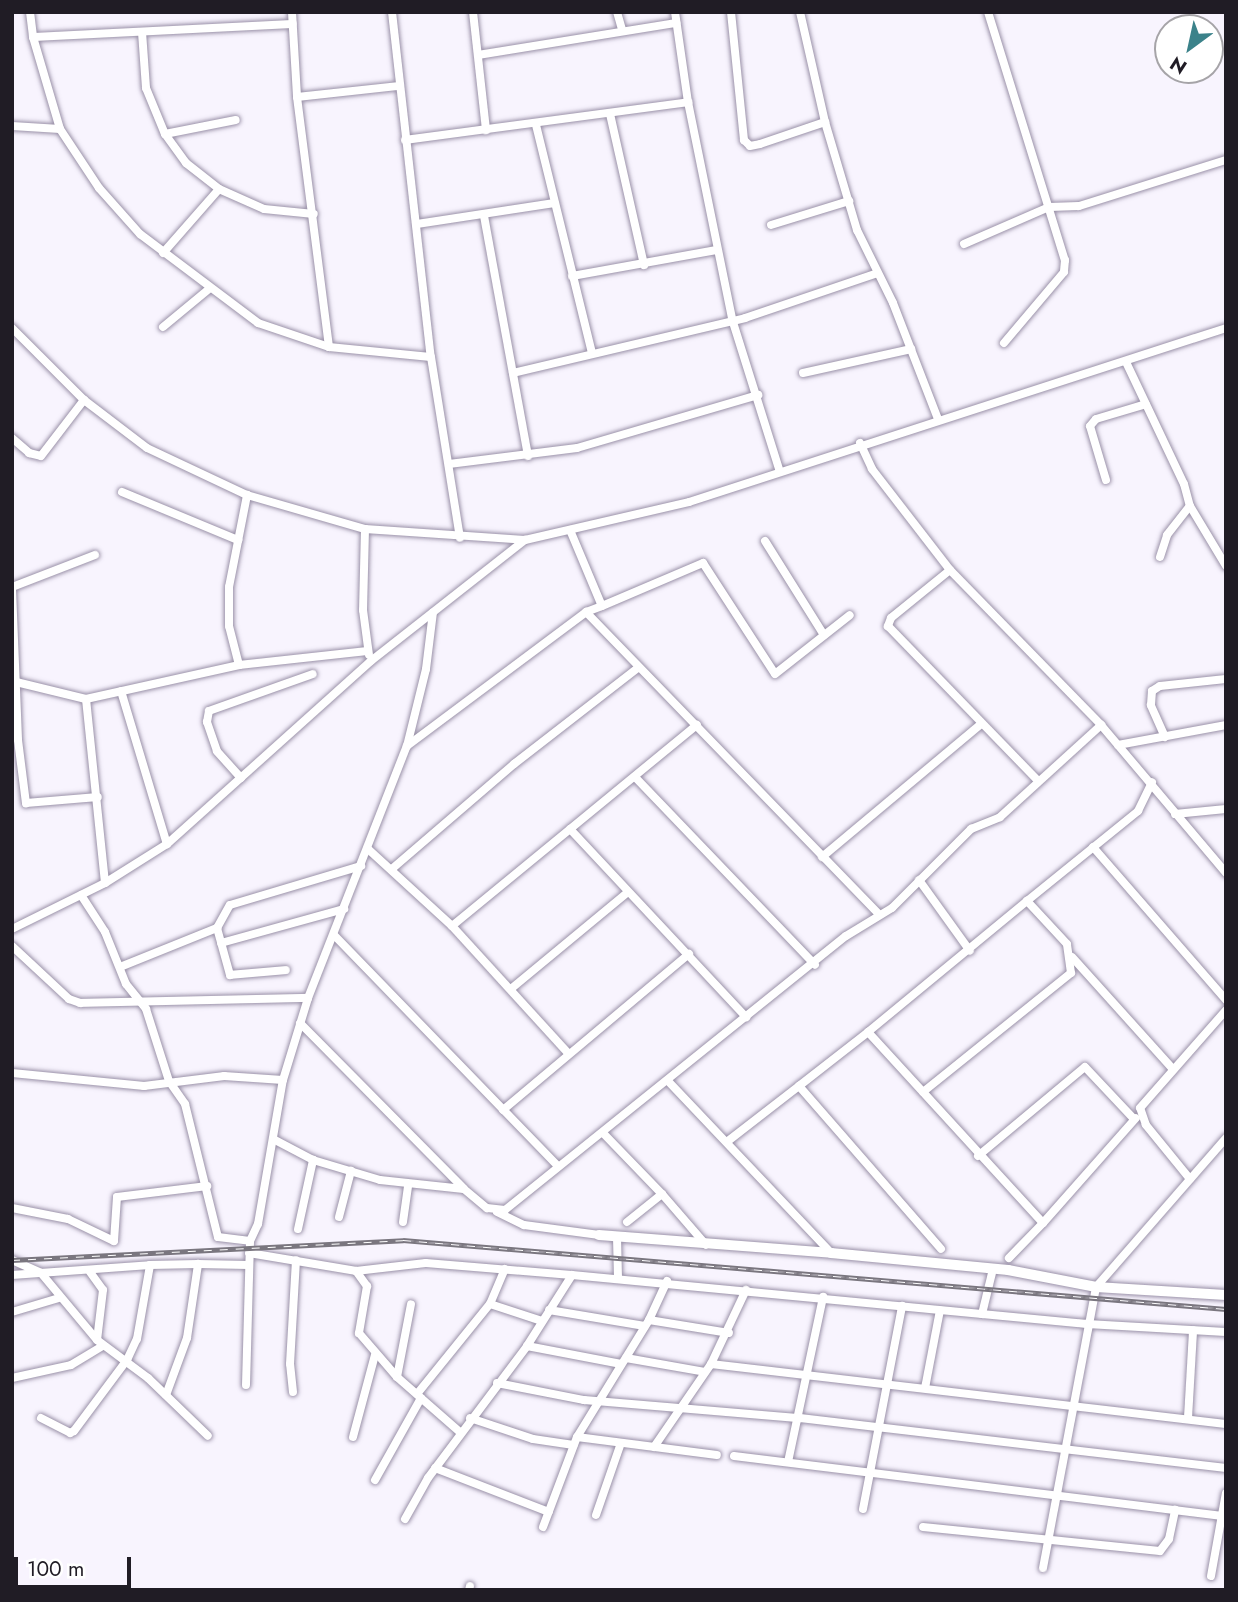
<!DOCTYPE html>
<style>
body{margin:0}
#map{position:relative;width:1238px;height:1602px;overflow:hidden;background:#f8f4fe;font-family:Jost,sans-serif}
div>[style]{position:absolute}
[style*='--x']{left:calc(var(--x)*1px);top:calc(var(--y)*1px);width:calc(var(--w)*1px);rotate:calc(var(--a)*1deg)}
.roads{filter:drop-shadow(0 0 2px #9a91a8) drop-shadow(0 0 2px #9a91a8)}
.street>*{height:8px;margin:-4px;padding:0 4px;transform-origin:4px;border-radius:4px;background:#fff}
.secondary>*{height:10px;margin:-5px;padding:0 5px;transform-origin:5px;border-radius:5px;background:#fff}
.rail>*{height:5px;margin-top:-2.5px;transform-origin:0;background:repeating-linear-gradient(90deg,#fff 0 8px,#7a767f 0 16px);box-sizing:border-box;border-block:2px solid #7a767f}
span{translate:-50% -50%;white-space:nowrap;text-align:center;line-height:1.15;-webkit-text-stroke:6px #fff;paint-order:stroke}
.frame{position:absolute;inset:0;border:14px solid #201c25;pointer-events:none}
.north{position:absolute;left:1154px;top:14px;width:70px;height:70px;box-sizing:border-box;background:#fff;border:2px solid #a6a4a8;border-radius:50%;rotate:213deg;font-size:19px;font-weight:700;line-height:28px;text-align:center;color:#201c25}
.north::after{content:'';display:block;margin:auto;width:24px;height:32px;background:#3b828a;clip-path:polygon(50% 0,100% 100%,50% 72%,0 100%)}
.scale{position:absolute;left:14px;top:1557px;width:117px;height:32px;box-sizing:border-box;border:4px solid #201c25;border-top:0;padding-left:9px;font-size:21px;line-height:24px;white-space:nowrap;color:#201c25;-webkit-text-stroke:5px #fff;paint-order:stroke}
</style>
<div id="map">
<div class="roads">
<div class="street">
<i style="--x:30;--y:12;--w:25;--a:83"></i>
<i style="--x:33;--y:37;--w:96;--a:73.6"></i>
<i style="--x:60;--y:129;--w:71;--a:56.5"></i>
<i style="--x:99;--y:188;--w:62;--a:48.3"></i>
<i style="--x:140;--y:234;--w:148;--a:37"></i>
<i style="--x:258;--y:323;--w:75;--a:18.7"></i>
<i style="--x:329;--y:347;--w:102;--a:5.6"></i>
<i style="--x:292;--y:12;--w:85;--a:86.6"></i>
<i style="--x:297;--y:97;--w:252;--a:82.7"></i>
<i style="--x:392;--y:12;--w:347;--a:83.6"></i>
<i style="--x:431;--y:357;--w:183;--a:80.9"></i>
<i style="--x:473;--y:12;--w:119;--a:83.7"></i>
<i style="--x:617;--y:12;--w:19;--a:74"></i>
<i style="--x:675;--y:12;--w:91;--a:81.8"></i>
<i style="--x:688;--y:102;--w:221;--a:78.5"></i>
<i style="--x:732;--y:319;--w:160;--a:72.6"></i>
<i style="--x:731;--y:12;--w:129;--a:84.2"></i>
<i style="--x:744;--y:140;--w:8;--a:45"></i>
<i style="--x:750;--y:146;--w:10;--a:-11"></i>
<i style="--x:760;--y:144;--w:69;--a:-18.7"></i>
<i style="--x:800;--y:12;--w:113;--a:77.2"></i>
<i style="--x:825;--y:122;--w:113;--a:73.5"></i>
<i style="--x:857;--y:230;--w:81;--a:63.7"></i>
<i style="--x:893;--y:303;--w:124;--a:68.8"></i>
<i style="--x:988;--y:12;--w:260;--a:72.8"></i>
<i style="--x:1065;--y:260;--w:12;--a:95"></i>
<i style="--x:1064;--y:272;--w:93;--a:130.2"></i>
<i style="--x:142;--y:32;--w:56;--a:85.9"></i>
<i style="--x:146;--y:88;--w:50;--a:67.6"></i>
<i style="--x:165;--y:134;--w:36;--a:54"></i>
<i style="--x:186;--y:163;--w:42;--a:38.2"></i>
<i style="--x:219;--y:189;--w:49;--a:24"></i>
<i style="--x:264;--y:209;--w:50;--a:5.7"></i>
<i style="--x:33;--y:37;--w:260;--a:-2.9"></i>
<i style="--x:478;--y:55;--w:201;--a:-9.2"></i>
<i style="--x:297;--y:97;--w:103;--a:-6.2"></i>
<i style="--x:610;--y:114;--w:155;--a:77.3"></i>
<i style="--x:536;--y:125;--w:235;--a:76.2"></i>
<i style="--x:12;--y:126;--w:48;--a:3.6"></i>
<i style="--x:165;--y:134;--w:72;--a:-11.2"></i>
<i style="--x:405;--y:140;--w:286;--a:-7.6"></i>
<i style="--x:484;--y:216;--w:244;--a:79.6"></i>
<i style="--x:417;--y:224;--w:139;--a:-8.7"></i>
<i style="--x:771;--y:225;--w:82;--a:-17.1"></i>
<i style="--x:964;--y:244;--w:93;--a:-23.5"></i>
<i style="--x:1049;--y:207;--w:30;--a:-2"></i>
<i style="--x:1079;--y:206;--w:154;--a:-17.4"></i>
<i style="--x:163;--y:253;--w:85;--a:-48.8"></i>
<i style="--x:572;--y:276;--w:147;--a:-10.2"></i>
<i style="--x:163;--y:327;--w:60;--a:-39.6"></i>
<i style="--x:12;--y:328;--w:102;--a:45"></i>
<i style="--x:84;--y:400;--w:79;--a:37.3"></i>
<i style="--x:147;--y:448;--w:110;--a:25.2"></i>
<i style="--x:247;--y:495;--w:123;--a:16.1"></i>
<i style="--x:365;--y:529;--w:160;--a:3.9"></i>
<i style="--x:525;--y:540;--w:168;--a:-13"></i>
<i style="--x:689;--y:502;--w:564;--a:-17.95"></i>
<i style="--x:1126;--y:362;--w:135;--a:64.6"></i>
<i style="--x:1184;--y:484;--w:23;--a:75"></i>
<i style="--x:1190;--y:506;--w:70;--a:59"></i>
<i style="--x:513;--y:373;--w:238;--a:-13.3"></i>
<i style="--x:745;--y:318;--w:137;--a:-18.7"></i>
<i style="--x:803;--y:373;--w:111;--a:-12.5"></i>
<i style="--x:12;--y:438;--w:23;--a:41"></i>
<i style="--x:29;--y:453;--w:12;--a:14"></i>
<i style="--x:41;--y:456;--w:71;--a:-52.5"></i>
<i style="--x:860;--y:443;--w:29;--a:65"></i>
<i style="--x:872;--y:469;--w:128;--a:52.3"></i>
<i style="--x:950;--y:570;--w:216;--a:45.7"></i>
<i style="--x:1101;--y:725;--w:194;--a:49.8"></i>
<i style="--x:449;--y:464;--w:129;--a:-7.1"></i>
<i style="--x:577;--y:448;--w:189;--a:-16.3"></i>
<i style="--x:1106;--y:480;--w:56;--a:-106.5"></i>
<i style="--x:1090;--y:426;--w:9;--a:-49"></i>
<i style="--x:1096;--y:419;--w:52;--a:-16.7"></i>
<i style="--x:122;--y:492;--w:126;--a:22.5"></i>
<i style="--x:365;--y:529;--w:81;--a:91.4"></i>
<i style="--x:363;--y:610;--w:45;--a:82.4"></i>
<i style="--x:570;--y:530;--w:82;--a:67.2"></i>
<i style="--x:602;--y:606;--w:17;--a:159"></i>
<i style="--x:765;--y:541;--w:111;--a:57.9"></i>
<i style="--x:1160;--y:557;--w:23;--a:-72"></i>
<i style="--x:1167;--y:535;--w:37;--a:-52"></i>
<i style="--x:950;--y:570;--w:76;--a:140.9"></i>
<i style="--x:891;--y:618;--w:9;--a:111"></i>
<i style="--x:888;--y:626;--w:214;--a:45.9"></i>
<i style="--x:12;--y:587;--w:89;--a:-21.1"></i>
<i style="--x:12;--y:590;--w:150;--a:87.7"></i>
<i style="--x:18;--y:740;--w:64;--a:82.8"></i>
<i style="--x:26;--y:803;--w:72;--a:-4.8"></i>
<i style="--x:602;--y:606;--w:110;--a:-23.1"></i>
<i style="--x:703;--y:563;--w:132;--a:57"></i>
<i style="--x:775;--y:674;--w:95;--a:-38.2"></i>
<i style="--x:239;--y:665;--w:40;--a:-104.4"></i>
<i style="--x:229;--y:626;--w:39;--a:-90"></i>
<i style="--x:229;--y:587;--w:94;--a:-78.9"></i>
<i style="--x:12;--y:681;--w:76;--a:13.7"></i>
<i style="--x:86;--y:699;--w:157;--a:-12.5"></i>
<i style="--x:239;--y:665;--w:129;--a:-6.2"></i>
<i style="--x:121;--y:691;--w:160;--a:73.3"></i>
<i style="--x:86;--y:699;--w:185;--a:84.1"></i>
<i style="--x:1165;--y:737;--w:35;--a:-114"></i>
<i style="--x:1151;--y:705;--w:14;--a:-86"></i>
<i style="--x:1152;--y:691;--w:9;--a:-32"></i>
<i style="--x:1160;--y:686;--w:66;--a:-6.1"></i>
<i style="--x:1118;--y:745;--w:110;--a:-10.5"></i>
<i style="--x:407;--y:746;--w:224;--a:-36.8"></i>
<i style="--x:586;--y:612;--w:421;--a:45.9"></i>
<i style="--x:635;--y:777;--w:260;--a:46.2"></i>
<i style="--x:241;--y:778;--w:36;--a:-132"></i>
<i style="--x:217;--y:751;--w:31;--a:-109"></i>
<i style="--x:207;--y:722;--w:11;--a:-80"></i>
<i style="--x:209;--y:711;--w:110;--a:-19.6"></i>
<i style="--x:1175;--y:814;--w:51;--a:-5.6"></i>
<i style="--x:570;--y:829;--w:258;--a:46.9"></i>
<i style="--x:1093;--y:847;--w:203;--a:49"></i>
<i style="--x:368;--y:849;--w:114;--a:42.5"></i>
<i style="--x:452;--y:926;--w:172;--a:47.6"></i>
<i style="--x:822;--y:857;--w:207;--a:-39.9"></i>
<i style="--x:393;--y:868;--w:160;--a:-40.7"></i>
<i style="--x:514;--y:764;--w:158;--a:-37.8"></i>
<i style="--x:919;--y:880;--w:87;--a:54.3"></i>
<i style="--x:81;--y:895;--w:44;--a:57"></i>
<i style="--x:105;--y:932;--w:56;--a:68"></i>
<i style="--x:126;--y:984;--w:32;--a:51"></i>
<i style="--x:146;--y:1009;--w:76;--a:72.3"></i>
<i style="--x:169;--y:1081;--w:28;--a:55"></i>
<i style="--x:185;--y:1104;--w:137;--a:76.1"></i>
<i style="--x:218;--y:1237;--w:32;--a:7"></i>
<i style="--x:452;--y:926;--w:317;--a:-39.4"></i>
<i style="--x:217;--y:928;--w:49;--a:74.5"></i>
<i style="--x:230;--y:975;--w:56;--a:-5.1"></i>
<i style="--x:12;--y:929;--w:104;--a:-26.3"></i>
<i style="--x:105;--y:883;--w:73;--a:-32.2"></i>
<i style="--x:167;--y:844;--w:274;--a:-41.9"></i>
<i style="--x:371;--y:661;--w:196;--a:-38.2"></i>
<i style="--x:334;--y:935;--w:322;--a:45.9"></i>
<i style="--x:221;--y:943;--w:128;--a:-15.5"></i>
<i style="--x:12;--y:946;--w:78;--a:42.9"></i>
<i style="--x:69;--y:999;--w:12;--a:20"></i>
<i style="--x:80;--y:1003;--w:228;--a:-1.3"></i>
<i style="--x:1072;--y:957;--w:149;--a:48"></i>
<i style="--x:120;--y:967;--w:105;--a:-21.9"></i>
<i style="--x:217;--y:928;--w:26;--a:-61"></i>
<i style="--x:230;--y:905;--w:137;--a:-16.6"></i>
<i style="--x:512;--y:988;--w:149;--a:-39.6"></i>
<i style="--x:300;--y:1023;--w:233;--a:45.3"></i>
<i style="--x:464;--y:1189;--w:30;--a:40"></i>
<i style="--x:487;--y:1208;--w:18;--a:6"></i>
<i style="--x:505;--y:1210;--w:437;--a:-38.8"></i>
<i style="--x:846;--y:936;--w:54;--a:-31.3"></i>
<i style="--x:892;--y:908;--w:112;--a:-45"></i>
<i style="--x:971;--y:829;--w:31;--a:-22"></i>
<i style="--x:1000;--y:817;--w:137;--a:-42.3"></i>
<i style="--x:868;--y:1032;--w:206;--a:-39.5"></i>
<i style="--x:12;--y:1073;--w:133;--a:5.6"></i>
<i style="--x:144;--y:1086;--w:81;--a:-7.1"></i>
<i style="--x:224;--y:1076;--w:59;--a:3.9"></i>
<i style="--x:668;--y:1081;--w:237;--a:46.5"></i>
<i style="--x:799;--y:1086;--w:88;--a:-38"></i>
<i style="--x:868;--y:1032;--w:259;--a:47.5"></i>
<i style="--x:1043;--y:1223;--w:49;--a:134.2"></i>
<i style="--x:923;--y:1092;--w:190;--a:-38.8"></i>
<i style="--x:1071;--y:973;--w:29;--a:-98"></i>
<i style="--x:1067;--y:944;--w:59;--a:-132.9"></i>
<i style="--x:1027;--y:901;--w:143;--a:-39"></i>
<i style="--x:1138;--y:811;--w:32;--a:-64"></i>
<i style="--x:503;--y:1110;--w:243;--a:-40"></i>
<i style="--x:603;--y:1133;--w:85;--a:46"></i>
<i style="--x:275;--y:1140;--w:43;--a:27.8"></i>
<i style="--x:313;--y:1160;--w:70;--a:16.6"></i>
<i style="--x:380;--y:1180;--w:84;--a:6.1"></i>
<i style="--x:728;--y:1141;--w:90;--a:-37.8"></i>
<i style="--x:799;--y:1086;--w:216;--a:48.9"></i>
<i style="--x:978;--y:1156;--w:139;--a:-39.8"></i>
<i style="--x:1085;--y:1067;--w:70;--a:46.7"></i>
<i style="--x:1190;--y:1179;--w:70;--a:-129.2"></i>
<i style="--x:1146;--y:1125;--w:18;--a:-109"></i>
<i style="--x:1140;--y:1108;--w:130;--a:-48.7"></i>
<i style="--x:12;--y:1208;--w:57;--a:11.1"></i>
<i style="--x:68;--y:1219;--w:51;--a:25.6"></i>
<i style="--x:114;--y:1241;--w:44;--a:-86.1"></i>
<i style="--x:117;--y:1197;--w:91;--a:-7"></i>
<i style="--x:497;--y:1212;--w:30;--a:26"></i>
<i style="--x:524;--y:1225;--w:76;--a:7.6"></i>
<i style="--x:339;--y:1217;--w:48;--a:-75.4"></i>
<i style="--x:403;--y:1222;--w:36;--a:-82"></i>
<i style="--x:627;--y:1222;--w:45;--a:-38.7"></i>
<i style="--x:662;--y:1194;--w:67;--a:49.2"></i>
<i style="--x:1043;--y:1223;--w:140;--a:-48.5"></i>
<i style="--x:298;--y:1229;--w:71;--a:-77.7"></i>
<i style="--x:617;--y:1237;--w:41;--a:88.6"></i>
<i style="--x:249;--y:1253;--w:109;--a:9.5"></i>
<i style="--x:356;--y:1271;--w:19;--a:54"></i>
<i style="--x:367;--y:1286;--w:48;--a:99.7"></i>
<i style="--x:359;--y:1333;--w:58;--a:49.2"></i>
<i style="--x:397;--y:1377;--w:85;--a:41.2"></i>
<i style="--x:12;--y:1260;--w:32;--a:24"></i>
<i style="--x:41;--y:1273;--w:87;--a:50.1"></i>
<i style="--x:97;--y:1340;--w:64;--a:36.7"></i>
<i style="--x:148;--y:1378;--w:83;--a:44"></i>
<i style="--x:356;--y:1271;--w:70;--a:-6.5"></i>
<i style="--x:426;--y:1263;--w:146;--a:4.7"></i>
<i style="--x:90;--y:1272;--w:22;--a:54"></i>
<i style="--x:103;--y:1290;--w:50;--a:96.8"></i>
<i style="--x:12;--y:1275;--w:138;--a:-4.1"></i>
<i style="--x:490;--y:1304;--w:55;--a:18.1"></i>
<i style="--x:549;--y:1310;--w:97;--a:9.5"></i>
<i style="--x:12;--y:1312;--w:49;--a:-16.6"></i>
<i style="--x:982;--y:1314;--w:46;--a:-76.3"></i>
<i style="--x:649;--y:1320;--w:81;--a:9.2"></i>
<i style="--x:527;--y:1346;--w:96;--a:10.8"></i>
<i style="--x:626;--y:1358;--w:80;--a:10"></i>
<i style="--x:711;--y:1364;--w:518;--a:6.65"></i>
<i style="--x:397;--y:1377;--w:74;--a:-79.1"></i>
<i style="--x:12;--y:1378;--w:60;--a:-12.4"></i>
<i style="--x:71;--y:1365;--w:37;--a:-31"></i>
<i style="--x:497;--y:1383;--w:89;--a:11.1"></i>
<i style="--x:584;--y:1400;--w:217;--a:4.8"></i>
<i style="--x:800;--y:1418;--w:429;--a:6.7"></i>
<i style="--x:246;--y:1385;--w:144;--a:-88.4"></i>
<i style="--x:250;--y:1241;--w:19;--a:-65"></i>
<i style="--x:258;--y:1224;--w:146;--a:-80.2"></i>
<i style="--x:283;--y:1080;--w:86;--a:-73"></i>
<i style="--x:308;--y:998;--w:271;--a:-68.6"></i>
<i style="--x:407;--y:746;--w:79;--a:-76.1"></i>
<i style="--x:426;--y:669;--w:57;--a:-83"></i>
<i style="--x:925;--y:1388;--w:79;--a:-79.1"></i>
<i style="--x:293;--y:1392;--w:28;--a:-96"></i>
<i style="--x:290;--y:1364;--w:104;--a:-86.7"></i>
<i style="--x:417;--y:1394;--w:116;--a:-51"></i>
<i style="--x:490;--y:1304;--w:38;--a:-67"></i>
<i style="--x:166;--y:1395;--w:61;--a:-69.8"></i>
<i style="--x:187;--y:1338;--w:75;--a:-81.5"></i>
<i style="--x:198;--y:1264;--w:50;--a:1.1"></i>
<i style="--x:41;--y:1418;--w:33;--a:27"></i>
<i style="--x:70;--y:1433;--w:4;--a:-27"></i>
<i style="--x:74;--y:1431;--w:89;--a:-53.3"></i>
<i style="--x:127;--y:1360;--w:23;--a:-65"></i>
<i style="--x:137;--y:1339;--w:75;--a:-80"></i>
<i style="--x:150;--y:1265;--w:48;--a:-1.2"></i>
<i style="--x:470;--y:1418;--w:66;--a:18.4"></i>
<i style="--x:533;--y:1439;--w:41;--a:8.3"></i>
<i style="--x:1188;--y:1418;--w:88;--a:-86.7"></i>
<i style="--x:353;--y:1437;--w:85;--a:-75"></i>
<i style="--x:577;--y:1437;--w:141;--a:7.3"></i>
<i style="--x:654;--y:1447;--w:101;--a:-55.5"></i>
<i style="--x:711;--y:1364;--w:82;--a:-64.7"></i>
<i style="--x:734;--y:1456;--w:490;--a:7"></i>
<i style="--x:788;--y:1462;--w:169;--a:-78"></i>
<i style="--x:435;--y:1468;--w:122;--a:21.1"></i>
<i style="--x:375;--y:1480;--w:94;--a:-60.7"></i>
<i style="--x:863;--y:1509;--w:207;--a:-79.1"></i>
<i style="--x:596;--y:1515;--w:76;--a:-70.9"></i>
<i style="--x:405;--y:1519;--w:47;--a:-60.7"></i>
<i style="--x:428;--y:1478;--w:165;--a:-53.1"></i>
<i style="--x:527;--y:1346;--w:84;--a:-57.6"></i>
<i style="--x:572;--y:1275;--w:517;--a:5.44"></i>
<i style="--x:1087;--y:1324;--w:139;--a:3.3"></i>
<i style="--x:543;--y:1527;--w:96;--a:-69.3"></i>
<i style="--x:577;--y:1437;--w:137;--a:-58.4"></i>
<i style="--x:649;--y:1320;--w:43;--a:-65.2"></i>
<i style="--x:923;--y:1527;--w:238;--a:5.8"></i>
<i style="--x:1160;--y:1551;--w:15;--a:-53"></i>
<i style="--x:1169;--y:1539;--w:30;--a:-78"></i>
<i style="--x:1043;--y:1568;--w:286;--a:-79.3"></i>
<i style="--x:1096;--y:1287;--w:198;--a:-48.9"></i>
<i style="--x:1211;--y:1576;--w:84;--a:-79.8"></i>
<i style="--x:469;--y:1590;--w:4;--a:-76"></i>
</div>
<div class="secondary">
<i style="--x:599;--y:1235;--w:233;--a:4.4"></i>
<i style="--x:831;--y:1253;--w:178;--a:5.5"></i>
<i style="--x:1008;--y:1270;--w:90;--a:10.9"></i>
<i style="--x:1096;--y:1287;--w:130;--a:3.5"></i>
</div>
</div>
<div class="rail">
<i style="--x:12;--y:1260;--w:392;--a:-2.9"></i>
<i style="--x:403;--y:1240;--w:826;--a:4.79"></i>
</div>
<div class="frame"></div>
<div class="north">N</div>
<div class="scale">100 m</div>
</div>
